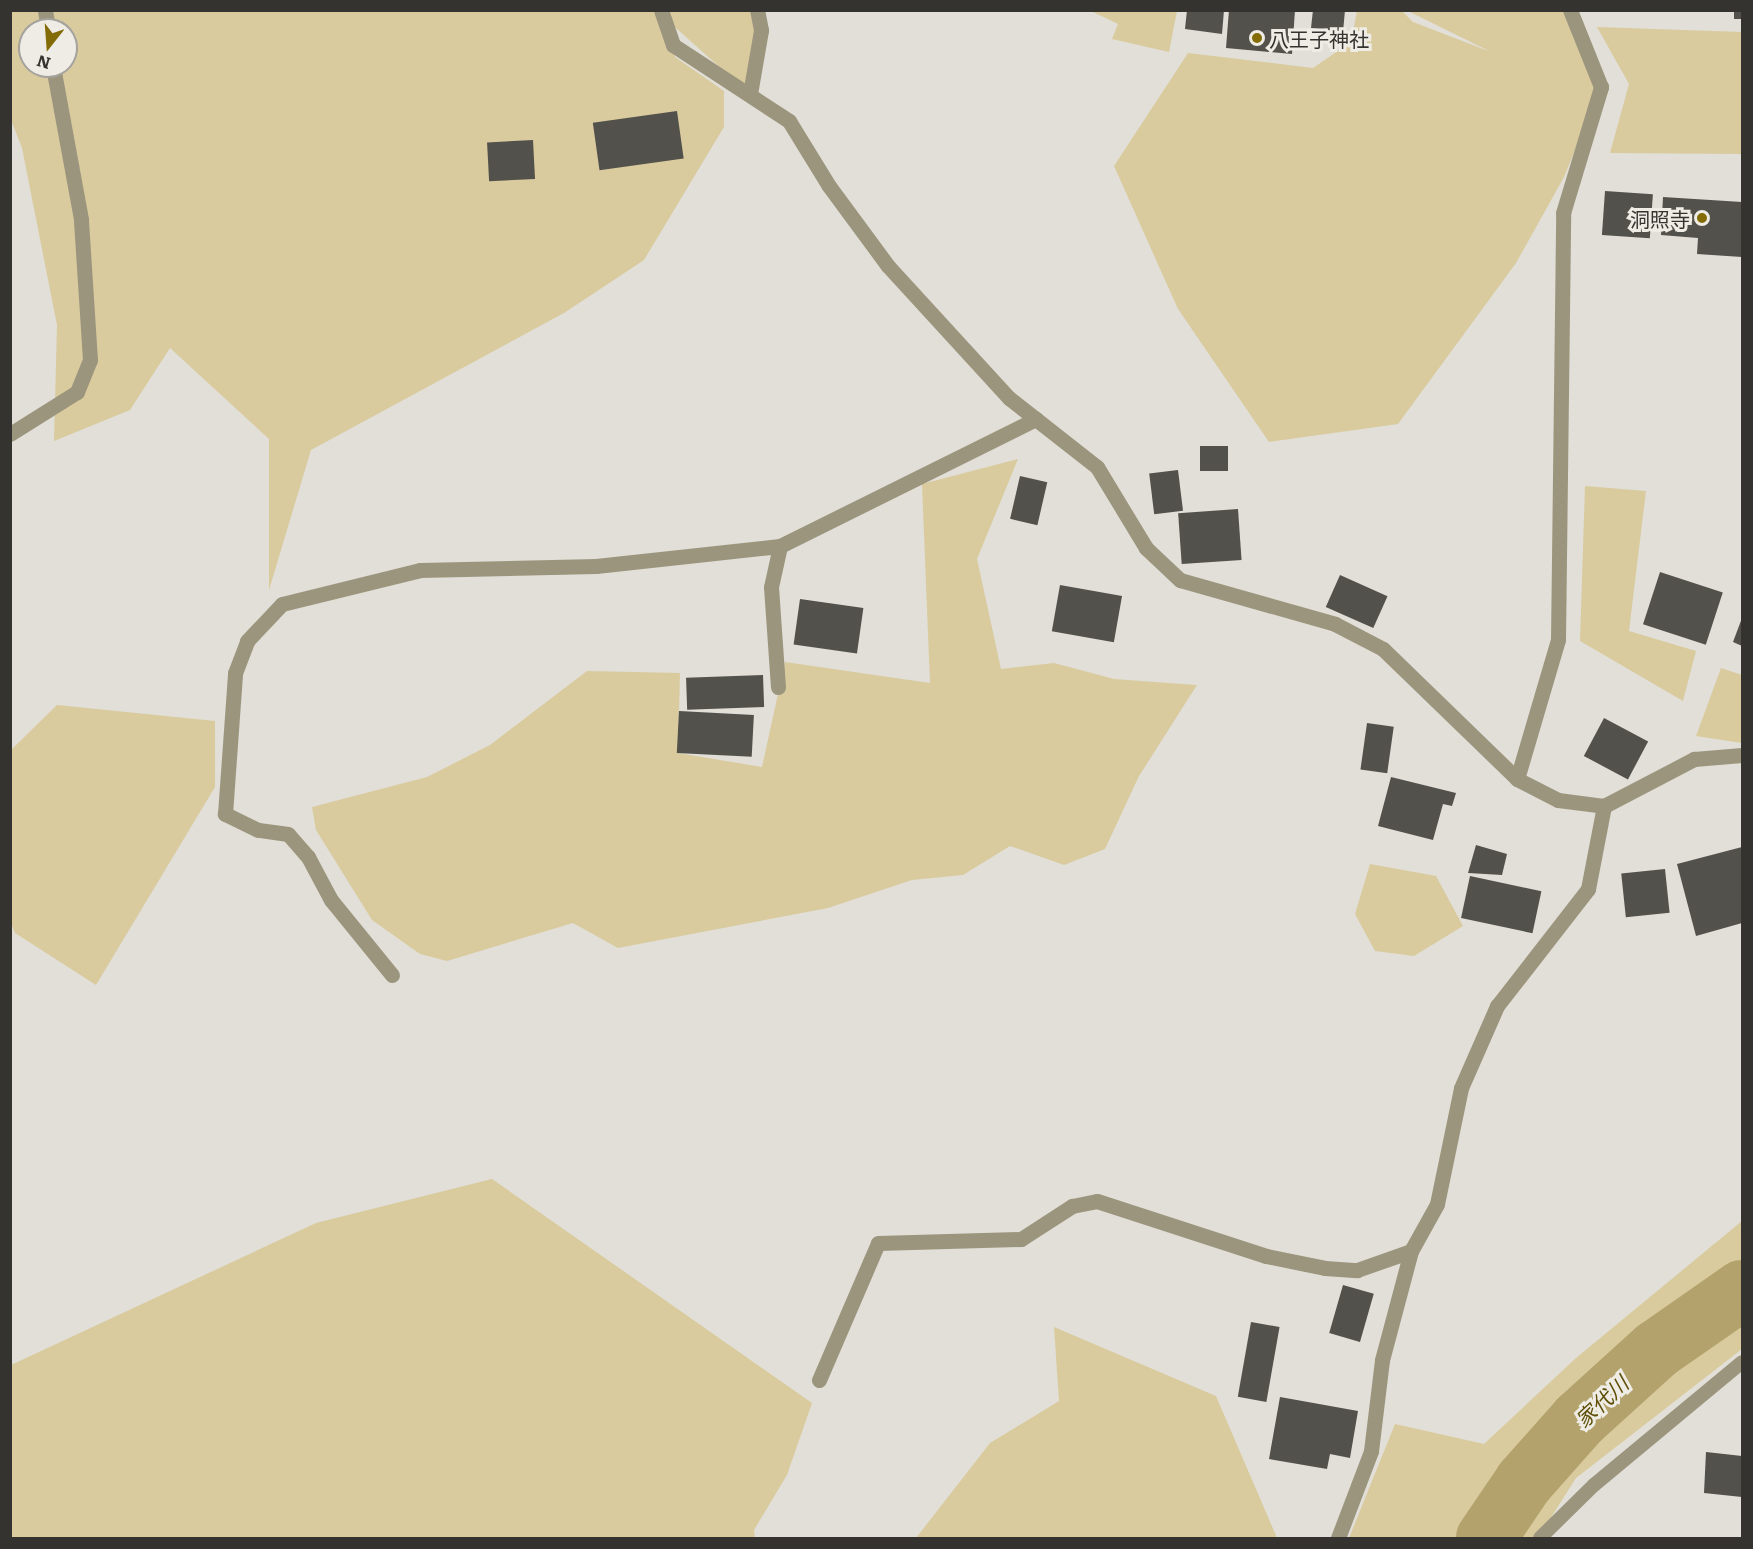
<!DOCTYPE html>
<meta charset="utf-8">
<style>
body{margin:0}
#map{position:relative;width:1753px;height:1549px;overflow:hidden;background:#e1dfd7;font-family:Literata,"Noto Sans JP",serif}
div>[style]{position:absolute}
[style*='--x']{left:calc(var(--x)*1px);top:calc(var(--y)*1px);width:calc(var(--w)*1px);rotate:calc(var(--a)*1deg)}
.green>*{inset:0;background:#d9cb9e}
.river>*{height:60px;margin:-30px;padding:0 30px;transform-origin:30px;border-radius:30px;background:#b3a26c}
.building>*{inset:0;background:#53514b;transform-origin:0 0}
.service>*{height:14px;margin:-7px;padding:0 7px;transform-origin:7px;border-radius:7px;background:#9c957e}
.minor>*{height:15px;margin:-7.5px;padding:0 7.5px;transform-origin:7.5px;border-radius:7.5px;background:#9c957e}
.dots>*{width:16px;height:16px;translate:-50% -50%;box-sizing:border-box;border:3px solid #eeece4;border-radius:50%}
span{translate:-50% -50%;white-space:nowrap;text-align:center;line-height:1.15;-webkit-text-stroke:6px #eeece4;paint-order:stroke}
.poi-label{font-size:20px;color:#343330}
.left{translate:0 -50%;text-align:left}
.right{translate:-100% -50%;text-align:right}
.water-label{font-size:21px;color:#5f4e07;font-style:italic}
.frame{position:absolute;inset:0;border:12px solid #343330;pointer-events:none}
.north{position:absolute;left:18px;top:18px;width:60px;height:60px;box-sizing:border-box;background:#eeece4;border:2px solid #a4a29c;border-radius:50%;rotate:197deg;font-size:16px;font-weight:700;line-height:24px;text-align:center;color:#343330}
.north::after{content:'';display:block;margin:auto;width:21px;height:27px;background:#836b06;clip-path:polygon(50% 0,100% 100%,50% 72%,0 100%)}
</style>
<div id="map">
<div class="green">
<i style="clip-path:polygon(evenodd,752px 10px,761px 30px,750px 94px,659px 13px,675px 57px,724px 91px,724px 127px,644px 260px,564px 313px,311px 450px,269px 590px,269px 439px,170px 348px,130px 410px,54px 441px,57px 325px,22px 148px,11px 120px,10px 11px,752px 10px,30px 30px,66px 30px,66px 66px,30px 66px,30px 30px)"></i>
<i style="clip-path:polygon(1091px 11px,1177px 11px,1169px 52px,1112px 39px,1118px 24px)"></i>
<i style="clip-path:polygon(1357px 11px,1402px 11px,1413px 22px,1491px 52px,1408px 11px,1566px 11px,1601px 87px,1564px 177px,1516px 263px,1398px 424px,1269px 442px,1178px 309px,1114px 166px,1188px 53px,1313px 68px,1351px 42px)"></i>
<i style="clip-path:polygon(1597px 27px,1742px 32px,1742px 154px,1610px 153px,1629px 84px)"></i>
<i style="clip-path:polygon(1018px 459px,977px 559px,1001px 669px,1054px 663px,1114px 679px,1197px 685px,1139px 776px,1105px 849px,1064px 865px,1010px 846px,963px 875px,912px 880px,828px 908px,618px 948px,573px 923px,447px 961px,420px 954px,372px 920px,316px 830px,312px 807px,427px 777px,490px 745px,587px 671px,680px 673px,678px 753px,762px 767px,785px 662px,930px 683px,922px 484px)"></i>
<i style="clip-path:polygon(1585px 486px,1646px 491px,1629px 631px,1696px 651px,1683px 701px,1580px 641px)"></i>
<i style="clip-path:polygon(1721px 668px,1742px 675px,1742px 743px,1696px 736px)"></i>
<i style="clip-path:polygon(57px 705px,215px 721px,215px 787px,96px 985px,15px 933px,11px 923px,11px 750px)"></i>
<i style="clip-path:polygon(1370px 864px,1436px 876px,1463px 926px,1414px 956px,1375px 951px,1355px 914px)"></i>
<i style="clip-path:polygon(492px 1179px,812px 1403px,787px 1475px,754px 1530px,755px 1538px,11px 1538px,11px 1365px,316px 1223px)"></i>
<i style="clip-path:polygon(1742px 1221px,1742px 1349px,1576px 1478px,1538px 1538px,1349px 1538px,1395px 1424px,1484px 1444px,1576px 1358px)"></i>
<i style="clip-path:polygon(1054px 1327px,1216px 1396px,1277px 1538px,916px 1538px,990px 1443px,1059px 1401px)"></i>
</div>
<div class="river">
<i style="--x:1486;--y:1538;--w:68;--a:-55.8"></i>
<i style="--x:1524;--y:1482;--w:84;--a:-48.4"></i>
<i style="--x:1580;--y:1419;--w:103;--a:-42.2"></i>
<i style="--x:1656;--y:1350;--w:105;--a:-34.9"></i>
</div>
<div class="building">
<i style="clip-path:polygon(1187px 10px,1224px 10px,1222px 34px,1185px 29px)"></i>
<i style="clip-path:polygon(1229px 10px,1295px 10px,1292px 54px,1226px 48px)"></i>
<i style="clip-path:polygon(1313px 10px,1345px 10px,1343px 32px,1311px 28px)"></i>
<i style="left:1734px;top:10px;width:8px;height:9px"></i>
<i style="left:677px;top:111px;width:48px;height:85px;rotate:82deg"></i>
<i style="left:533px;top:140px;width:39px;height:46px;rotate:87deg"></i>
<i style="left:1605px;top:191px;width:48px;height:44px;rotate:4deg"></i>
<i style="clip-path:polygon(1663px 197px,1742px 202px,1742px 257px,1697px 254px,1698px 238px,1661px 235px)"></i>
<i style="left:1200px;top:446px;width:28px;height:25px"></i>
<i style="left:1178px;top:470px;width:41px;height:29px;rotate:83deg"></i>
<i style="left:1020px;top:476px;width:28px;height:44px;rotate:13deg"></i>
<i style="left:1238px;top:509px;width:51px;height:60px;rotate:86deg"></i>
<i style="left:1660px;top:572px;width:66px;height:55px;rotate:18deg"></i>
<i style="left:1340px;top:575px;width:52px;height:35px;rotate:24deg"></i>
<i style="left:1060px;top:585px;width:63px;height:47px;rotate:10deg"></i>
<i style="left:800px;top:599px;width:64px;height:46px;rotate:8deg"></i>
<i style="clip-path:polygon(1742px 618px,1742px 646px,1733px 642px)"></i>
<i style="left:763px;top:675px;width:32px;height:77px;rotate:88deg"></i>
<i style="left:679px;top:711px;width:75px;height:42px;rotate:3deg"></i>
<i style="left:1604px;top:718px;width:50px;height:43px;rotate:28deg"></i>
<i style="left:1367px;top:723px;width:27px;height:47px;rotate:8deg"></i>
<i style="clip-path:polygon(1391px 777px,1456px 793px,1452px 806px,1443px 804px,1433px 840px,1378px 826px)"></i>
<i style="clip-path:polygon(1476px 845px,1507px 854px,1502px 875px,1468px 873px)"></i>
<i style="clip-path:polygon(1742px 847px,1742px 923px,1696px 936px,1677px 864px)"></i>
<i style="left:1665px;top:869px;width:44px;height:44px;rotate:84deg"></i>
<i style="left:1470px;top:876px;width:73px;height:43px;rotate:12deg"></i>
<i style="left:1343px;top:1285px;width:32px;height:50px;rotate:16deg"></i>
<i style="left:1251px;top:1322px;width:29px;height:76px;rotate:10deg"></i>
<i style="clip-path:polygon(1280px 1397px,1358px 1411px,1350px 1458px,1330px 1454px,1327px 1469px,1269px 1459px)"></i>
<i style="clip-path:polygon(1706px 1452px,1742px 1456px,1742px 1497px,1704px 1493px)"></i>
</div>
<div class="service">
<i style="--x:1540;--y:1538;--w:76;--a:-44.5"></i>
<i style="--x:1594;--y:1485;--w:192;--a:-39.7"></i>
</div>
<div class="minor">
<i style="--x:45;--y:10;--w:20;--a:81"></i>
<i style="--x:661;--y:10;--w:37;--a:71"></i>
<i style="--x:673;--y:45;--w:139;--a:33.2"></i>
<i style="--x:789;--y:121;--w:76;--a:58.4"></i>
<i style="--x:829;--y:186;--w:99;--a:53.6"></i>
<i style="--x:888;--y:266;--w:179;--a:47.5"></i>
<i style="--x:1009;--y:398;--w:112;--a:38.1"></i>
<i style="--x:1097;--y:467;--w:95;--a:58.8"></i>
<i style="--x:1146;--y:548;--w:47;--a:43.3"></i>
<i style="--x:1180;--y:580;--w:161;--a:15.8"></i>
<i style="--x:1335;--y:624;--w:54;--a:27.5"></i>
<i style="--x:1383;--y:649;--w:187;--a:44.1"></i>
<i style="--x:1517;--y:779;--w:46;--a:27.1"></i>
<i style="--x:1558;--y:800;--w:46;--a:7.4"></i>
<i style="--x:1604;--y:806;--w:102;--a:-27.6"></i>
<i style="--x:1694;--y:759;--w:48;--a:-4.8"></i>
<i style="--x:750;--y:94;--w:65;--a:-80.2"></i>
<i style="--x:761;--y:30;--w:20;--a:-101"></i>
<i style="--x:10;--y:434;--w:79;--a:-32.1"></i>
<i style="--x:77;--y:392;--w:35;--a:-68"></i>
<i style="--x:90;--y:360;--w:141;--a:-93.7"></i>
<i style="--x:81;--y:219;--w:156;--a:-100.4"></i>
<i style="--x:778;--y:687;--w:100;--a:-94"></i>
<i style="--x:771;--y:587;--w:42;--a:-77.6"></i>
<i style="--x:1517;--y:779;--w:145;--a:-73.6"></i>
<i style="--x:1558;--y:640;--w:427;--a:-89.3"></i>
<i style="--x:1563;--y:213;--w:132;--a:-73.2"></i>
<i style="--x:1601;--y:87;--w:83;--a:-111.9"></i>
<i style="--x:392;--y:975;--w:97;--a:-129.1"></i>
<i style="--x:331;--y:900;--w:49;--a:-118.1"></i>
<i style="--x:308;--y:857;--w:30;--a:-131"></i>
<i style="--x:288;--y:834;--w:30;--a:-172"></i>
<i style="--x:258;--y:830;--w:37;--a:-154"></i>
<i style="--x:225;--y:814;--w:141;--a:-85.9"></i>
<i style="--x:235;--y:673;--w:34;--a:-69"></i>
<i style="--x:247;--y:641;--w:51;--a:-46.6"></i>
<i style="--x:282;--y:604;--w:142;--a:-13.8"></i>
<i style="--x:420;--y:570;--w:176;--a:-1.3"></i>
<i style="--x:596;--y:566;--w:185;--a:-6.2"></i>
<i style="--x:780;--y:546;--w:286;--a:-26.4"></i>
<i style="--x:819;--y:1380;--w:149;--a:-66.7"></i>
<i style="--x:878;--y:1243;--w:143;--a:-1.6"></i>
<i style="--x:1021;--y:1239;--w:61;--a:-32.9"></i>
<i style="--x:1072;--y:1206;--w:25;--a:-11"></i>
<i style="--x:1097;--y:1201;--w:178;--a:18"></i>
<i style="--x:1266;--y:1256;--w:60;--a:11.5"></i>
<i style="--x:1325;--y:1268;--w:32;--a:4"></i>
<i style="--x:1357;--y:1270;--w:57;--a:-19.4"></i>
<i style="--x:1338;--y:1538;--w:93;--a:-69.2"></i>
<i style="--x:1371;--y:1451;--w:92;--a:-83.1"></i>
<i style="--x:1382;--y:1360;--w:113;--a:-75.1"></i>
<i style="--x:1411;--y:1251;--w:54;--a:-61"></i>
<i style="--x:1437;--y:1204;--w:118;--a:-78.3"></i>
<i style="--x:1461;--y:1088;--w:90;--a:-66.3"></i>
<i style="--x:1497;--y:1006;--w:148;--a:-52.1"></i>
<i style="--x:1588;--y:889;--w:85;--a:-79.1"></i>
</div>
<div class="dots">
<i style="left:1257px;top:38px;background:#836b06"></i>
<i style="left:1702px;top:218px;background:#836b06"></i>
</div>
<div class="poi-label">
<span class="left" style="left:1269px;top:38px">八王子神社</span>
<span class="right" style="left:1690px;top:218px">洞照寺</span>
</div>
<div class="water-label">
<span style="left:1601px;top:1401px;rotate:-43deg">家代川</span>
</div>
<div class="frame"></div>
<div class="north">N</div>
</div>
